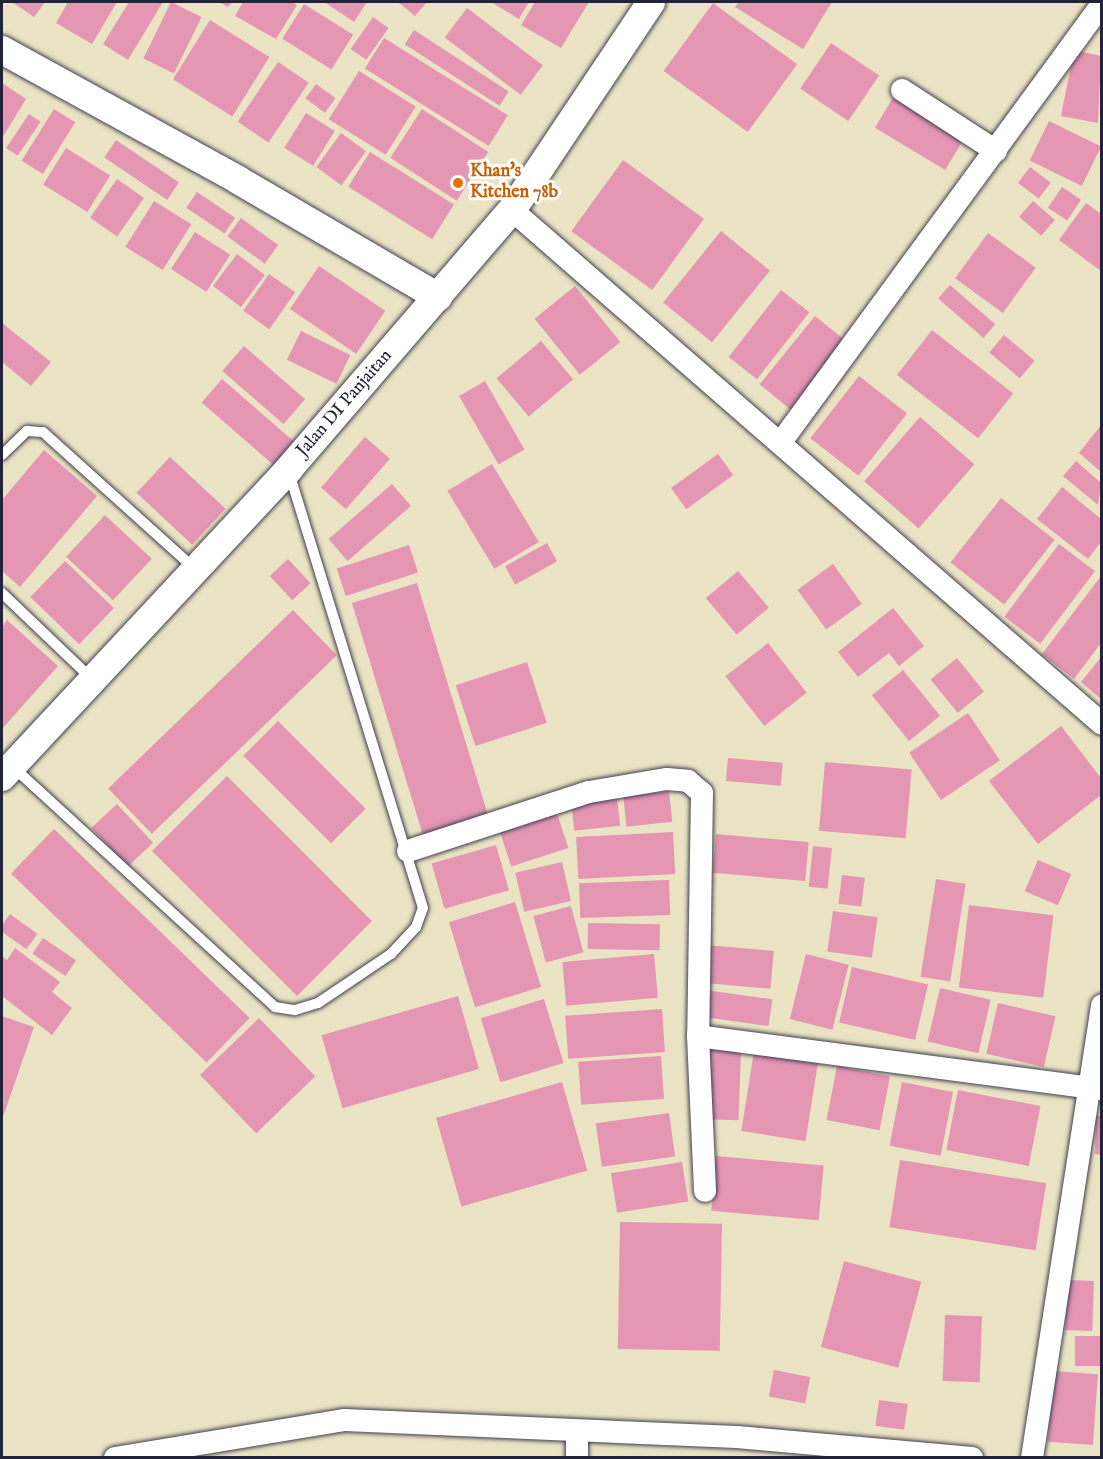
<!DOCTYPE html>
<style>
body{margin:0}
#map{position:relative;width:1103px;height:1459px;overflow:hidden;background:#ebe4c4;font-family:"IM FELL English",serif}
div>[style]{position:absolute}
[style*='--x']{left:calc(var(--x)*1px);top:calc(var(--y)*1px);width:calc(var(--w)*1px);rotate:calc(var(--a)*1deg)}
.building>*{inset:0;background:#e496b3;transform-origin:0 0}
.roads{filter:drop-shadow(0 0 2px #403f50) drop-shadow(0 0 2px #403f50)}
.service>*{height:10px;margin:-5px;padding:0 5px;transform-origin:5px;border-radius:5px;background:#fff}
.minor>*{height:22px;margin:-11px;padding:0 11px;transform-origin:11px;border-radius:11px;background:#fff}
.tertiary>*{height:28px;margin:-14px;padding:0 14px;transform-origin:14px;border-radius:14px;background:#fff}
.dots>*{width:16px;height:16px;translate:-50% -50%;box-sizing:border-box;border:3px solid #fff;border-radius:50%}
span{translate:-50% -50%;white-space:nowrap;text-align:center;line-height:1.15;-webkit-text-stroke:6px #fff;paint-order:stroke}
.food-label{font-size:18px;color:#c56008;font-weight:700}
.left{translate:0 -50%;text-align:left}
.street-label{font-size:18px;color:#22223b}
.frame{position:absolute;inset:0;border:3px solid #22223b;pointer-events:none}
</style>
<div id="map">
<div class="building">
<i style="clip-path:polygon(12px 2px,45px 2px,34px 17px)"></i>
<i style="clip-path:polygon(68px 2px,117px 2px,92px 44px,56px 23px)"></i>
<i style="clip-path:polygon(129px 2px,163px 2px,128px 60px,103px 44px)"></i>
<i style="left:171px;top:2px;width:34px;height:63px;rotate:26deg"></i>
<i style="clip-path:polygon(219px 2px,232px 2px,228px 7px)"></i>
<i style="clip-path:polygon(243px 2px,292px 2px,297px 5px,276px 39px,235px 16px)"></i>
<i style="clip-path:polygon(324px 2px,367px 2px,354px 22px)"></i>
<i style="clip-path:polygon(398px 2px,427px 2px,415px 16px)"></i>
<i style="clip-path:polygon(491px 2px,529px 2px,519px 19px)"></i>
<i style="clip-path:polygon(535px 2px,589px 2px,561px 48px,521px 25px)"></i>
<i style="clip-path:polygon(739px 2px,832px 2px,803px 49px,735px 7px)"></i>
<i style="left:713px;top:3px;width:104px;height:84px;rotate:36deg"></i>
<i style="left:304px;top:4px;width:58px;height:41px;rotate:32deg"></i>
<i style="left:467px;top:8px;width:95px;height:37px;rotate:37deg"></i>
<i style="left:373px;top:17px;width:19px;height:39px;rotate:35deg"></i>
<i style="left:210px;top:20px;width:70px;height:70px;rotate:32deg"></i>
<i style="left:414px;top:30px;width:113px;height:17px;rotate:33deg"></i>
<i style="left:384px;top:38px;width:146px;height:36px;rotate:32deg"></i>
<i style="left:831px;top:43px;width:58px;height:55px;rotate:34deg"></i>
<i style="clip-path:polygon(1074px 50px,1101px 56px,1098px 123px,1061px 116px)"></i>
<i style="left:278px;top:62px;width:37px;height:72px;rotate:34deg"></i>
<i style="left:359px;top:71px;width:67px;height:57px;rotate:32deg"></i>
<i style="clip-path:polygon(2px 83px,26px 99px,2px 138px)"></i>
<i style="left:316px;top:84px;width:24px;height:18px;rotate:36deg"></i>
<i style="left:894px;top:96px;width:82px;height:37px;rotate:31deg"></i>
<i style="left:54px;top:109px;width:25px;height:61px;rotate:32deg"></i>
<i style="left:422px;top:109px;width:79px;height:58px;rotate:33deg"></i>
<i style="left:306px;top:113px;width:34px;height:41px;rotate:32deg"></i>
<i style="left:29px;top:114px;width:14px;height:41px;rotate:34deg"></i>
<i style="left:1049px;top:121px;width:58px;height:44px;rotate:26deg"></i>
<i style="left:341px;top:133px;width:31px;height:42px;rotate:36deg"></i>
<i style="left:116px;top:140px;width:76px;height:21px;rotate:34deg"></i>
<i style="left:66px;top:148px;width:52px;height:43px;rotate:32deg"></i>
<i style="left:370px;top:152px;width:99px;height:41px;rotate:32deg"></i>
<i style="left:623px;top:160px;width:100px;height:88px;rotate:36deg"></i>
<i style="left:1030px;top:167px;width:26px;height:20px;rotate:37deg"></i>
<i style="left:117px;top:179px;width:33px;height:47px;rotate:35deg"></i>
<i style="left:1062px;top:187px;width:23px;height:25px;rotate:34deg"></i>
<i style="left:197px;top:192px;width:46px;height:19px;rotate:34deg"></i>
<i style="left:154px;top:201px;width:44px;height:54px;rotate:32deg"></i>
<i style="left:1033px;top:201px;width:29px;height:21px;rotate:41deg"></i>
<i style="clip-path:polygon(1086px 203px,1101px 214px,1101px 271px,1059px 240px)"></i>
<i style="left:241px;top:218px;width:46px;height:23px;rotate:36deg"></i>
<i style="left:721px;top:231px;width:63px;height:92px;rotate:39deg"></i>
<i style="left:195px;top:232px;width:42px;height:44px;rotate:33deg"></i>
<i style="left:988px;top:233px;width:59px;height:56px;rotate:36deg"></i>
<i style="left:237px;top:254px;width:35px;height:40px;rotate:37deg"></i>
<i style="left:319px;top:266px;width:80px;height:52px;rotate:34deg"></i>
<i style="left:269px;top:274px;width:32px;height:45px;rotate:35deg"></i>
<i style="left:950px;top:285px;width:60px;height:18px;rotate:41deg"></i>
<i style="left:575px;top:286px;width:72px;height:52px;rotate:51deg"></i>
<i style="left:781px;top:290px;width:36px;height:85px;rotate:38deg"></i>
<i style="left:815px;top:316px;width:41px;height:88px;rotate:39deg"></i>
<i style="clip-path:polygon(2px 323px,51px 362px,31px 386px,2px 362px)"></i>
<i style="left:932px;top:330px;width:103px;height:57px;rotate:38deg"></i>
<i style="left:301px;top:331px;width:55px;height:32px;rotate:26deg"></i>
<i style="left:1004px;top:335px;width:40px;height:23px;rotate:40deg"></i>
<i style="left:541px;top:341px;width:50px;height:58px;rotate:50deg"></i>
<i style="left:244px;top:346px;width:81px;height:33px;rotate:41deg"></i>
<i style="left:859px;top:376px;width:61px;height:79px;rotate:38deg"></i>
<i style="left:222px;top:379px;width:95px;height:31px;rotate:41deg"></i>
<i style="left:485px;top:381px;width:79px;height:30px;rotate:60deg"></i>
<i style="left:920px;top:417px;width:72px;height:85px;rotate:41deg"></i>
<i style="clip-path:polygon(1101px 425px,1101px 472px,1079px 453px)"></i>
<i style="left:365px;top:437px;width:33px;height:67px;rotate:41deg"></i>
<i style="clip-path:polygon(44px 450px,97px 496px,20px 587px,2px 571px,2px 500px)"></i>
<i style="left:718px;top:454px;width:26px;height:58px;rotate:54deg"></i>
<i style="left:170px;top:457px;width:76px;height:49px;rotate:43deg"></i>
<i style="clip-path:polygon(1076px 461px,1101px 483px,1098px 505px,1063px 476px)"></i>
<i style="left:492px;top:464px;width:91px;height:52px;rotate:59deg"></i>
<i style="left:392px;top:484px;width:29px;height:84px;rotate:49deg"></i>
<i style="clip-path:polygon(1062px 487px,1101px 519px,1101px 542px,1088px 559px,1037px 519px)"></i>
<i style="left:1001px;top:498px;width:68px;height:82px;rotate:38deg"></i>
<i style="left:105px;top:515px;width:64px;height:57px;rotate:43deg"></i>
<i style="left:547px;top:543px;width:21px;height:48px;rotate:61deg"></i>
<i style="left:1059px;top:544px;width:45px;height:91px;rotate:37deg"></i>
<i style="left:409px;top:545px;width:29px;height:76px;rotate:72deg"></i>
<i style="left:288px;top:559px;width:33px;height:25px;rotate:47deg"></i>
<i style="left:65px;top:561px;width:68px;height:50px;rotate:44deg"></i>
<i style="left:833px;top:564px;width:49px;height:44px;rotate:54deg"></i>
<i style="left:738px;top:571px;width:48px;height:42px;rotate:50deg"></i>
<i style="clip-path:polygon(1101px 576px,1101px 643px,1074px 679px,1042px 654px)"></i>
<i style="left:417px;top:583px;width:246px;height:68px;rotate:73deg"></i>
<i style="clip-path:polygon(893px 608px,924px 646px,899px 666px,889px 653px,858px 677px,838px 652px)"></i>
<i style="left:293px;top:610px;width:63px;height:257px;rotate:46deg"></i>
<i style="clip-path:polygon(7px 620px,58px 666px,2px 729px,2px 627px)"></i>
<i style="left:768px;top:643px;width:63px;height:54px;rotate:52deg"></i>
<i style="clip-path:polygon(1101px 657px,1101px 699px,1081px 682px)"></i>
<i style="left:957px;top:658px;width:43px;height:34px;rotate:51deg"></i>
<i style="left:527px;top:662px;width:64px;height:75px;rotate:72deg"></i>
<i style="left:903px;top:670px;width:59px;height:40px;rotate:51deg"></i>
<i style="left:968px;top:713px;width:57px;height:71px;rotate:56deg"></i>
<i style="left:278px;top:721px;width:124px;height:49px;rotate:45deg"></i>
<i style="clip-path:polygon(1061px 726px,1101px 778px,1101px 795px,1038px 844px,989px 781px)"></i>
<i style="left:728px;top:758px;width:55px;height:23px;rotate:5deg"></i>
<i style="left:825px;top:762px;width:87px;height:69px;rotate:5deg"></i>
<i style="left:227px;top:776px;width:205px;height:106px;rotate:45deg"></i>
<i style="left:669px;top:791px;width:31px;height:46px;rotate:84deg"></i>
<i style="left:617px;top:797px;width:29px;height:46px;rotate:84deg"></i>
<i style="left:117px;top:804px;width:53px;height:35px;rotate:47deg"></i>
<i style="left:556px;top:810px;width:40px;height:60px;rotate:72deg"></i>
<i style="left:54px;top:829px;width:272px;height:62px;rotate:44deg"></i>
<i style="left:673px;top:832px;width:42px;height:97px;rotate:87deg"></i>
<i style="left:716px;top:834px;width:93px;height:39px;rotate:5deg"></i>
<i style="left:496px;top:845px;width:47px;height:67px;rotate:74deg"></i>
<i style="left:813px;top:846px;width:19px;height:41px;rotate:6deg"></i>
<i style="left:1038px;top:860px;width:36px;height:34px;rotate:23deg"></i>
<i style="left:562px;top:862px;width:40px;height:48px;rotate:77deg"></i>
<i style="left:842px;top:875px;width:23px;height:29px;rotate:7deg"></i>
<i style="left:936px;top:879px;width:30px;height:99px;rotate:9deg"></i>
<i style="left:669px;top:880px;width:35px;height:90px;rotate:88deg"></i>
<i style="left:515px;top:902px;width:89px;height:69px;rotate:73deg"></i>
<i style="left:969px;top:905px;width:85px;height:83px;rotate:7deg"></i>
<i style="left:571px;top:906px;width:48px;height:39px;rotate:75deg"></i>
<i style="left:833px;top:911px;width:45px;height:41px;rotate:8deg"></i>
<i style="left:10px;top:914px;width:34px;height:19px;rotate:36deg"></i>
<i style="left:588px;top:923px;width:72px;height:26px;rotate:1deg"></i>
<i style="left:43px;top:938px;width:40px;height:19px;rotate:34deg"></i>
<i style="left:706px;top:945px;width:68px;height:38px;rotate:5deg"></i>
<i style="clip-path:polygon(15px 948px,60px 982px,52px 992px,72px 1008px,52px 1035px,2px 996px,2px 956px,7px 960px)"></i>
<i style="left:654px;top:954px;width:44px;height:92px;rotate:85deg"></i>
<i style="left:806px;top:954px;width:44px;height:67px;rotate:14deg"></i>
<i style="left:852px;top:967px;width:78px;height:57px;rotate:13deg"></i>
<i style="left:940px;top:988px;width:52px;height:55px;rotate:13deg"></i>
<i style="left:706px;top:990px;width:67px;height:27px;rotate:8deg"></i>
<i style="left:458px;top:996px;width:76px;height:142px;rotate:74deg"></i>
<i style="left:544px;top:999px;width:67px;height:66px;rotate:73deg"></i>
<i style="left:998px;top:1003px;width:59px;height:52px;rotate:13deg"></i>
<i style="left:662px;top:1009px;width:43px;height:97px;rotate:86deg"></i>
<i style="clip-path:polygon(2px 1016px,34px 1027px,2px 1120px)"></i>
<i style="left:259px;top:1018px;width:81px;height:82px;rotate:46deg"></i>
<i style="left:705px;top:1050px;width:36px;height:69px;rotate:2deg"></i>
<i style="left:754px;top:1051px;width:65px;height:81px;rotate:9deg"></i>
<i style="left:661px;top:1056px;width:43px;height:83px;rotate:86deg"></i>
<i style="left:837px;top:1066px;width:54px;height:55px;rotate:11deg"></i>
<i style="left:562px;top:1082px;width:92px;height:131px;rotate:74deg"></i>
<i style="left:902px;top:1082px;width:52px;height:65px;rotate:11deg"></i>
<i style="left:958px;top:1090px;width:84px;height:61px;rotate:11deg"></i>
<i style="left:669px;top:1113px;width:44px;height:74px;rotate:82deg"></i>
<i style="clip-path:polygon(1096px 1116px,1101px 1116px,1101px 1155px,1095px 1154px)"></i>
<i style="left:716px;top:1156px;width:108px;height:55px;rotate:5deg"></i>
<i style="left:900px;top:1160px;width:148px;height:68px;rotate:9deg"></i>
<i style="left:682px;top:1162px;width:40px;height:72px;rotate:81deg"></i>
<i style="left:620px;top:1222px;width:102px;height:127px;rotate:1deg"></i>
<i style="left:844px;top:1261px;width:80px;height:89px;rotate:15deg"></i>
<i style="left:1067px;top:1280px;width:27px;height:50px;rotate:2deg"></i>
<i style="left:945px;top:1315px;width:37px;height:66px;rotate:2deg"></i>
<i style="left:1075px;top:1336px;width:26px;height:30px"></i>
<i style="left:774px;top:1370px;width:37px;height:27px;rotate:11deg"></i>
<i style="left:1053px;top:1371px;width:45px;height:71px;rotate:4deg"></i>
<i style="left:879px;top:1400px;width:29px;height:26px;rotate:8deg"></i>
</div>
<div class="roads">
<div class="service">
<i style="--x:2;--y:455;--w:35;--a:-44"></i>
<i style="--x:27;--y:431;--w:16;--a:4"></i>
<i style="--x:43;--y:432;--w:205;--a:42"></i>
<i style="--x:2;--y:593;--w:124;--a:43.7"></i>
<i style="--x:12;--y:766;--w:357;--a:42.5"></i>
<i style="--x:275;--y:1007;--w:20;--a:9"></i>
<i style="--x:295;--y:1010;--w:24;--a:-17"></i>
<i style="--x:318;--y:1003;--w:88;--a:-33.9"></i>
<i style="--x:391;--y:954;--w:37;--a:-47"></i>
<i style="--x:416;--y:927;--w:20;--a:-70"></i>
<i style="--x:423;--y:908;--w:455;--a:-107.1"></i>
</div>
<div class="minor">
<i style="--x:902;--y:90;--w:112;--a:33"></i>
<i style="--x:512;--y:210;--w:782;--a:41.06"></i>
<i style="--x:781;--y:442;--w:543;--a:-53.76"></i>
<i style="--x:408;--y:851;--w:190;--a:-18.1"></i>
<i style="--x:589;--y:792;--w:79;--a:-9.5"></i>
<i style="--x:667;--y:779;--w:21;--a:5"></i>
<i style="--x:688;--y:781;--w:18;--a:41"></i>
<i style="--x:702;--y:793;--w:243;--a:90.9"></i>
<i style="--x:698;--y:1036;--w:155;--a:87.4"></i>
<i style="--x:698;--y:1036;--w:407;--a:7.5"></i>
<i style="--x:115;--y:1458;--w:233;--a:-9.4"></i>
<i style="--x:345;--y:1420;--w:392;--a:2.5"></i>
<i style="--x:737;--y:1437;--w:236;--a:5.1"></i>
<i style="--x:577;--y:1458;--w:27;--a:-90"></i>
<i style="--x:1032;--y:1458;--w:458;--a:-81.2"></i>
</div>
<div class="tertiary">
<i style="--x:2;--y:50;--w:269;--a:28.8"></i>
<i style="--x:238;--y:180;--w:232;--a:30.3"></i>
<i style="--x:2;--y:777;--w:420;--a:-47"></i>
<i style="--x:288;--y:470;--w:343;--a:-49.3"></i>
<i style="--x:512;--y:210;--w:250;--a:-56.2"></i>
</div>
</div>
<div class="dots">
<i style="left:458px;top:183px;background:#e8710a"></i>
</div>
<div class="food-label">
<span class="left" style="left:470px;top:183px">Khan's<br>Kitchen 78b</span>
</div>
<div class="street-label">
<span style="left:345px;top:404px;rotate:-49deg">Jalan DI Panjaitan</span>
</div>
<div class="frame"></div>
</div>
